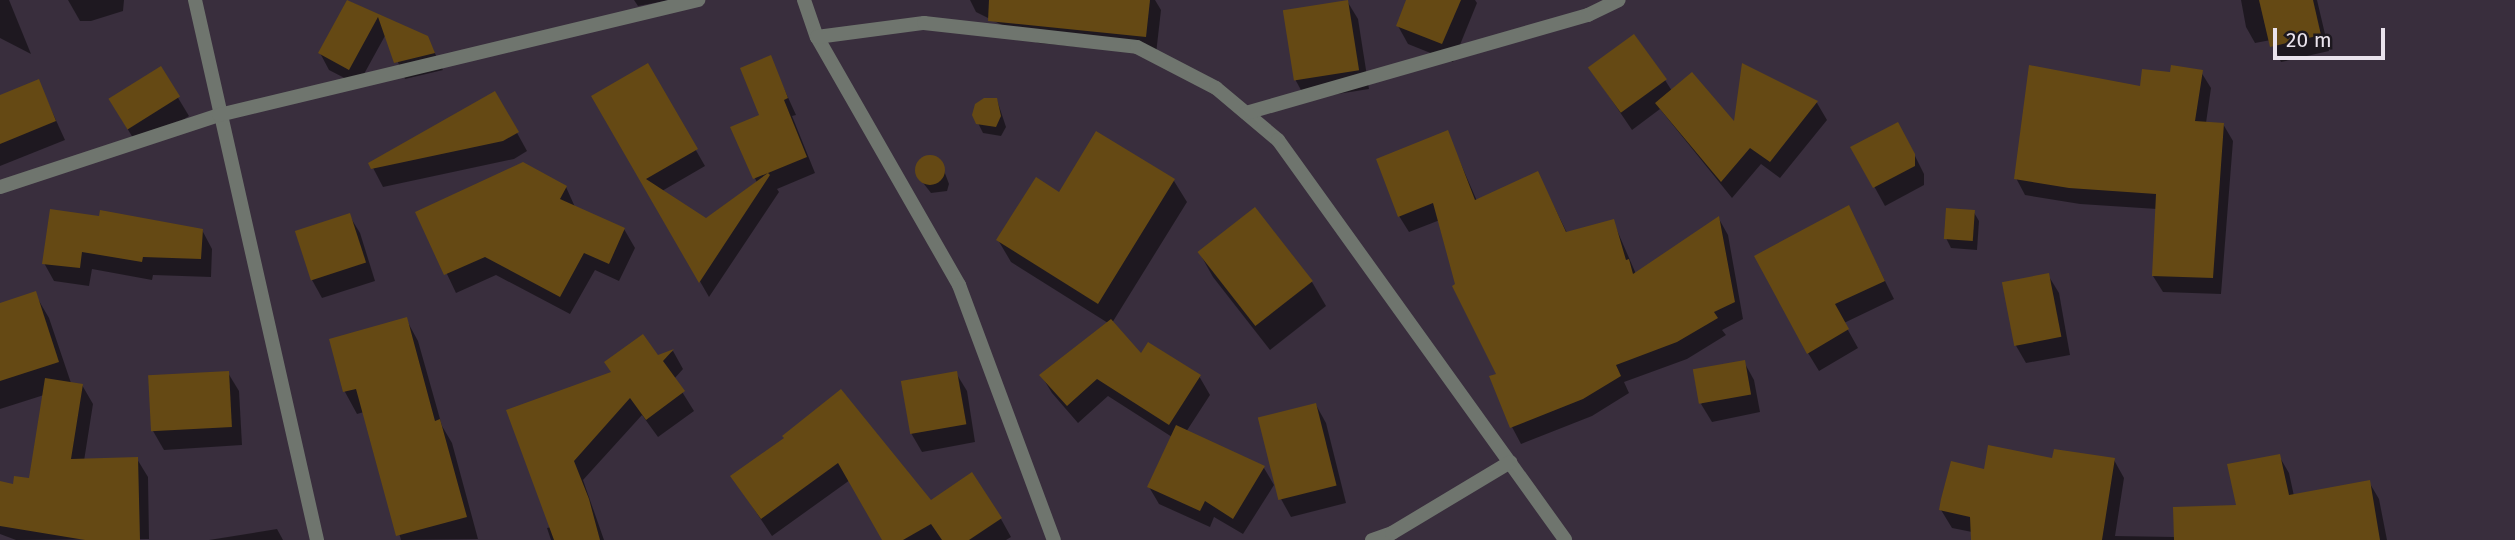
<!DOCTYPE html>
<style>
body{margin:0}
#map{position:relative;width:2515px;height:540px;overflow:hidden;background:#392e3d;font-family:"Fira Sans",sans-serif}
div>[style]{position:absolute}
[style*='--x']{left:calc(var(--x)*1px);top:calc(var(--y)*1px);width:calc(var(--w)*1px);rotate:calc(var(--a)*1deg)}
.shadow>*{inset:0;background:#0007}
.building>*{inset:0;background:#654914;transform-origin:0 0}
.round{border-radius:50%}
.street>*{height:14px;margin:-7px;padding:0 7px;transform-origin:7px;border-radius:7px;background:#6f756e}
span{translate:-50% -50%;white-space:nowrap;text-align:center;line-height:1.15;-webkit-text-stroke:6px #1d181f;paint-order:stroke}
.scale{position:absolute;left:2273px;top:28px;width:112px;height:32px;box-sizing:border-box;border:4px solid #eae3ed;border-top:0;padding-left:9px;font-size:21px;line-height:24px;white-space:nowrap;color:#eae3ed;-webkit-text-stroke:5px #1d181f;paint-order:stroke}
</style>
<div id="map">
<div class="shadow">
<i style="clip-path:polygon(0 0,9px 0,31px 54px,0 38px)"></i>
<i style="clip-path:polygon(68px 0,124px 0,123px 11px,91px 21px,80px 21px)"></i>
<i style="clip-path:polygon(634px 0,670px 0,638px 6px)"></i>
<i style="clip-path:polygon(970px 0,1155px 0,1161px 10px,1156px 54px,1038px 43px,976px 12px)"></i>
<i style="clip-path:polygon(1408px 0,1475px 0,1477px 3px,1453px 62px,1408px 44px,1398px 26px)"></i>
<i style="clip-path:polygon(2241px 0,2317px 0,2329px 51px,2281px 62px,2271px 40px,2255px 43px,2246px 27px)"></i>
<i style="clip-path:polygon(348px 1px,427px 37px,443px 70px,405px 79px,386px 34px,358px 85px,329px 70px,320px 53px)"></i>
<i style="clip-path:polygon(1347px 1px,1358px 19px,1369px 89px,1306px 99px,1296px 81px,1285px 11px)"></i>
<i style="clip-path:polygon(770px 58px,796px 115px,792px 116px,815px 173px,777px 189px,779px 192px,709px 297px,593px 96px,647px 65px,705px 166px,662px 191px,706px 220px,757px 183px,755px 178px,761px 116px)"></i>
<i style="clip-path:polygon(1744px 66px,1817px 103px,1827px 120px,1780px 178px,1761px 164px,1732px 198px,1660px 109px,1632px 130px,1590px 68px,1665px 80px,1672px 91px,1735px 125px)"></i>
<i style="clip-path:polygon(160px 68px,189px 116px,139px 148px,121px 118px)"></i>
<i style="clip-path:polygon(2201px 72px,2211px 88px,2206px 123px,2223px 124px,2233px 141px,2221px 294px,2163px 292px,2153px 276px,2157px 209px,2080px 204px,2025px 195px,2016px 178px,2141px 88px,2172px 74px)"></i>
<i style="clip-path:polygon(38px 81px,65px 140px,0 166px,0 97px)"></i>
<i style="clip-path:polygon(495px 93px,527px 151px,514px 159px,383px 187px,371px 164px)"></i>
<i style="clip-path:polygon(997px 100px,1006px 127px,1001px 136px,983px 133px,978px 123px)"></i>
<i style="clip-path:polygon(1447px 132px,1477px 201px,1546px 190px,1567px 233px,1613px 221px,1636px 274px,1719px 219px,1728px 235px,1743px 319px,1722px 330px,1726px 335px,1687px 359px,1624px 382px,1629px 393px,1592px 416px,1521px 444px,1512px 427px,1499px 375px,1457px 285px,1440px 220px,1409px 232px,1399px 216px)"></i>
<i style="clip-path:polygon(1908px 142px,1924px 174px,1924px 185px,1885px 206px,1853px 148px)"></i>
<i style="clip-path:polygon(933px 157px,940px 160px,949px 184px,947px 191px,931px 193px,917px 175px,921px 160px)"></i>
<i style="clip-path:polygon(1174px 181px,1187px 202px,1112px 323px,1141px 356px,1199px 376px,1210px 395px,1186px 432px,1264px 468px,1274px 485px,1243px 534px,1214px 517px,1210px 527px,1159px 504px,1149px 487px,1172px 437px,1108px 396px,1078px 423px,1052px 393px,1041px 375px,1108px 323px,1011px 262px,998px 240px,1060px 194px)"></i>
<i style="clip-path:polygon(566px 187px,575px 207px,624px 229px,635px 248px,619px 281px,595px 270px,570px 314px,496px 275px,456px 293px,418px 213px)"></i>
<i style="clip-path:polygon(1848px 207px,1894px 299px,1844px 323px,1858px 348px,1819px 371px,1808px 353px)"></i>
<i style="clip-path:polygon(1973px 211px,1979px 221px,1977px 250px,1951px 248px,1946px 238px)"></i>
<i style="clip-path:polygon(349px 215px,360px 233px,375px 281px,322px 298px,312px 280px,297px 232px)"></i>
<i style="clip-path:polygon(101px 218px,202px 230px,212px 249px,211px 277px,153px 275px,152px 280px,92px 269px,89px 286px,54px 281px,44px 263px)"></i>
<i style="clip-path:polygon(1199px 252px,1312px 282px,1326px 306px,1270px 350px,1213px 277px)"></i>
<i style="clip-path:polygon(2048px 275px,2059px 293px,2070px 355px,2026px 363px,2015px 344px)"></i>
<i style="clip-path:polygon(35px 294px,49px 318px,71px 383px,82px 385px,93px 404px,84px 461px,137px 459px,148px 477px,149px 539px,16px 540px,0 534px,0 482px,14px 487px,31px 480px,44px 395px,0 409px,0 305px)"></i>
<i style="clip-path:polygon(406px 319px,418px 341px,442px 426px,452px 443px,478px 539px,401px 540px,364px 412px,357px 414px,345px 392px,331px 340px)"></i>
<i style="clip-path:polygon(673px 351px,683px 369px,674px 379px,694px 411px,658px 437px,642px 415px,583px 480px,604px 540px,551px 540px,547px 528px,551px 527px,509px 411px)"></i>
<i style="clip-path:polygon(1744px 362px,1754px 380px,1760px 412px,1712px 422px,1701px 404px)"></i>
<i style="clip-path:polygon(228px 373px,239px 391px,242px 445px,164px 450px,153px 431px)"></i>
<i style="clip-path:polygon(956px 373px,967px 391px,975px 442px,922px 452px,911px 433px)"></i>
<i style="clip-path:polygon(1316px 405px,1326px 423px,1346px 503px,1291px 517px,1281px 499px)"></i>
<i style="clip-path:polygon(786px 439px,930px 502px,1001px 519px,1011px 537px,1006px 540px,884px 540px,850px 480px,772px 536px,732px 476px)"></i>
<i style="clip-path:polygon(2279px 456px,2289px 473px,2294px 496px,2369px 482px,2379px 499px,2387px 540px,1973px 540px,1972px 532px,1952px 528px,1941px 510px,1985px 471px,2054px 460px,2114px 460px,2124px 478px,2115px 536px,2176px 537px,2238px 506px)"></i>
<i style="clip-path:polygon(277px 529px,283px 540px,209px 540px)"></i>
</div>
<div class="building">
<i style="clip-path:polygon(347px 0,428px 36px,435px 53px,394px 63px,378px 17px,349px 70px,318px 53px)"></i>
<i style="clip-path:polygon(989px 0,1150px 0,1146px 37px,988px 21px)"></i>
<i style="left:1348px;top:0;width:71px;height:66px;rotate:81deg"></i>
<i style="clip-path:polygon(1406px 0,1461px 0,1442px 44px,1396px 26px)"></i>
<i style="clip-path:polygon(2259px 0,2313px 0,2321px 35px,2270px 47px)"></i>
<i style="left:1634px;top:34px;width:56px;height:57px;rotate:54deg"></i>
<i style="clip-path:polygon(771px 55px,788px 98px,784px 100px,807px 157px,768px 173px,770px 175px,699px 283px,591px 96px,648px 63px,698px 149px,646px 179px,706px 218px,768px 173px,753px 179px,730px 127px,759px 115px,740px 68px)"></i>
<i style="clip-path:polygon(1742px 63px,1818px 101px,1770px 162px,1750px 148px,1721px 182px,1655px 103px,1692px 72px,1734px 121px)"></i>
<i style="clip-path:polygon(2029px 65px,2140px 86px,2142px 69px,2170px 72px,2171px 65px,2203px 70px,2195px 121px,2224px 123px,2213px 278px,2152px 276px,2156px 194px,2069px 188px,2014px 179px)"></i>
<i style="left:161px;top:66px;width:36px;height:62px;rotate:58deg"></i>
<i style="clip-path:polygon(39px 79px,56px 121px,0 144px,0 95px)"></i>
<i style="clip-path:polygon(495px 91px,519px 132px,503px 141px,371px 169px,368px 163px)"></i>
<i style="clip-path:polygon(984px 98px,997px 98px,1001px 116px,996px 127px,976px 124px,972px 115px,975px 104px)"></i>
<i style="clip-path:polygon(1898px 122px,1915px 154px,1915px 166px,1873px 188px,1850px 147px)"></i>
<i style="clip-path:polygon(1448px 130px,1475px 200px,1538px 171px,1566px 232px,1614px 219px,1626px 260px,1629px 259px,1633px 274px,1719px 216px,1735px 302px,1714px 312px,1718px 318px,1677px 342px,1616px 365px,1621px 376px,1583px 399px,1510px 428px,1489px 376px,1496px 374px,1452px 286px,1455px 284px,1433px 203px,1398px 217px,1376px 159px)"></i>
<i style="clip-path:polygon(1096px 131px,1175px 179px,1098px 304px,996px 240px,1036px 177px,1059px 192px)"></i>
<i class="round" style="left:915px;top:155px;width:30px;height:30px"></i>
<i style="clip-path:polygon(523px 162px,567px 186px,560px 199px,625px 228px,609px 264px,584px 253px,560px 297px,485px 257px,444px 275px,415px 212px)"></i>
<i style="clip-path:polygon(1849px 205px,1885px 281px,1835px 304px,1849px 329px,1807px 354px,1754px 256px)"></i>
<i style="left:1255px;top:207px;width:94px;height:73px;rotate:52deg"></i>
<i style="left:1946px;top:208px;width:29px;height:31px;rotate:4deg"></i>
<i style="clip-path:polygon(50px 209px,99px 216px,100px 210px,203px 229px,201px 259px,143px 257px,142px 262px,82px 252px,80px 268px,42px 264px)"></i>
<i style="left:350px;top:213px;width:52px;height:58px;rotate:72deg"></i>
<i style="left:2049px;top:273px;width:65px;height:48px;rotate:79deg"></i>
<i style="clip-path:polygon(36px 291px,59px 362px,0 381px,0 303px)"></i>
<i style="clip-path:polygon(407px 317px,435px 421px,440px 419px,467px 517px,396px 536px,356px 389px,343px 392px,329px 339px)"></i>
<i style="clip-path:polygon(1111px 319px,1141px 353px,1148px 342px,1201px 375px,1169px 425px,1097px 379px,1067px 406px,1039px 375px)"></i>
<i style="clip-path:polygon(643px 334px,658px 355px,674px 349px,663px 361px,685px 391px,646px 420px,630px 398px,574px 461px,589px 499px,600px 540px,554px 540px,506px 410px,611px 372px,604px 362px)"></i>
<i style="left:1745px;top:360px;width:35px;height:53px;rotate:80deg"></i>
<i style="left:229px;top:371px;width:56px;height:81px;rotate:87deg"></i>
<i style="left:957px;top:371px;width:54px;height:57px;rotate:80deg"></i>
<i style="clip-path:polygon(45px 378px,83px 384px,71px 459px,138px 457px,140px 540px,85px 540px,0 526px,0 481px,13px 484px,14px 476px,29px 478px)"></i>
<i style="clip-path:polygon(841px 389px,931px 500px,972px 472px,1002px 518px,969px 540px,942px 540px,931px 524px,903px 540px,882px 540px,838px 463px,761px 519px,730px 476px,784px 438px,782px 436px)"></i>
<i style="left:1316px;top:403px;width:85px;height:60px;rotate:76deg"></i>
<i style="clip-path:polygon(1176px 425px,1265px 466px,1233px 519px,1205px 501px,1200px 511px,1147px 487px)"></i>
<i style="clip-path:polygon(1988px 445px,2052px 458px,2054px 449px,2115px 458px,2102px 540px,1971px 540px,1970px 517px,1939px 510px,1941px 499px,1951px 461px,1984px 469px)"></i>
<i style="clip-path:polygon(2280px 454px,2289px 495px,2370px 480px,2380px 540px,2174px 540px,2173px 507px,2236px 505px,2227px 464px)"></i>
</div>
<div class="street">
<i style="--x:195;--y:0;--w:554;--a:77.27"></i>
<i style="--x:804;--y:0;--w:39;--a:71"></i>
<i style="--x:817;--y:37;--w:286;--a:60.2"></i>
<i style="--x:959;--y:285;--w:272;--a:69.6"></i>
<i style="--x:817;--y:37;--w:108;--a:-7.5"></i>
<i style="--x:924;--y:23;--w:214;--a:6.4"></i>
<i style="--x:1137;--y:47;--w:89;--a:27.4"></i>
<i style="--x:1216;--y:88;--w:81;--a:40"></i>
<i style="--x:1278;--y:140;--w:492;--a:54.3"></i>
<i style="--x:1246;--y:113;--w:356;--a:-16"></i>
<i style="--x:1588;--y:15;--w:34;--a:-26"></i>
<i style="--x:0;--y:187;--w:231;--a:-18.2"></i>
<i style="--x:219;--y:115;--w:493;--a:-13.5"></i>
<i style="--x:1372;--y:540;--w:21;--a:-19"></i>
<i style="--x:1392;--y:533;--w:138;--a:-31"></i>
</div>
<div class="scale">20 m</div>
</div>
